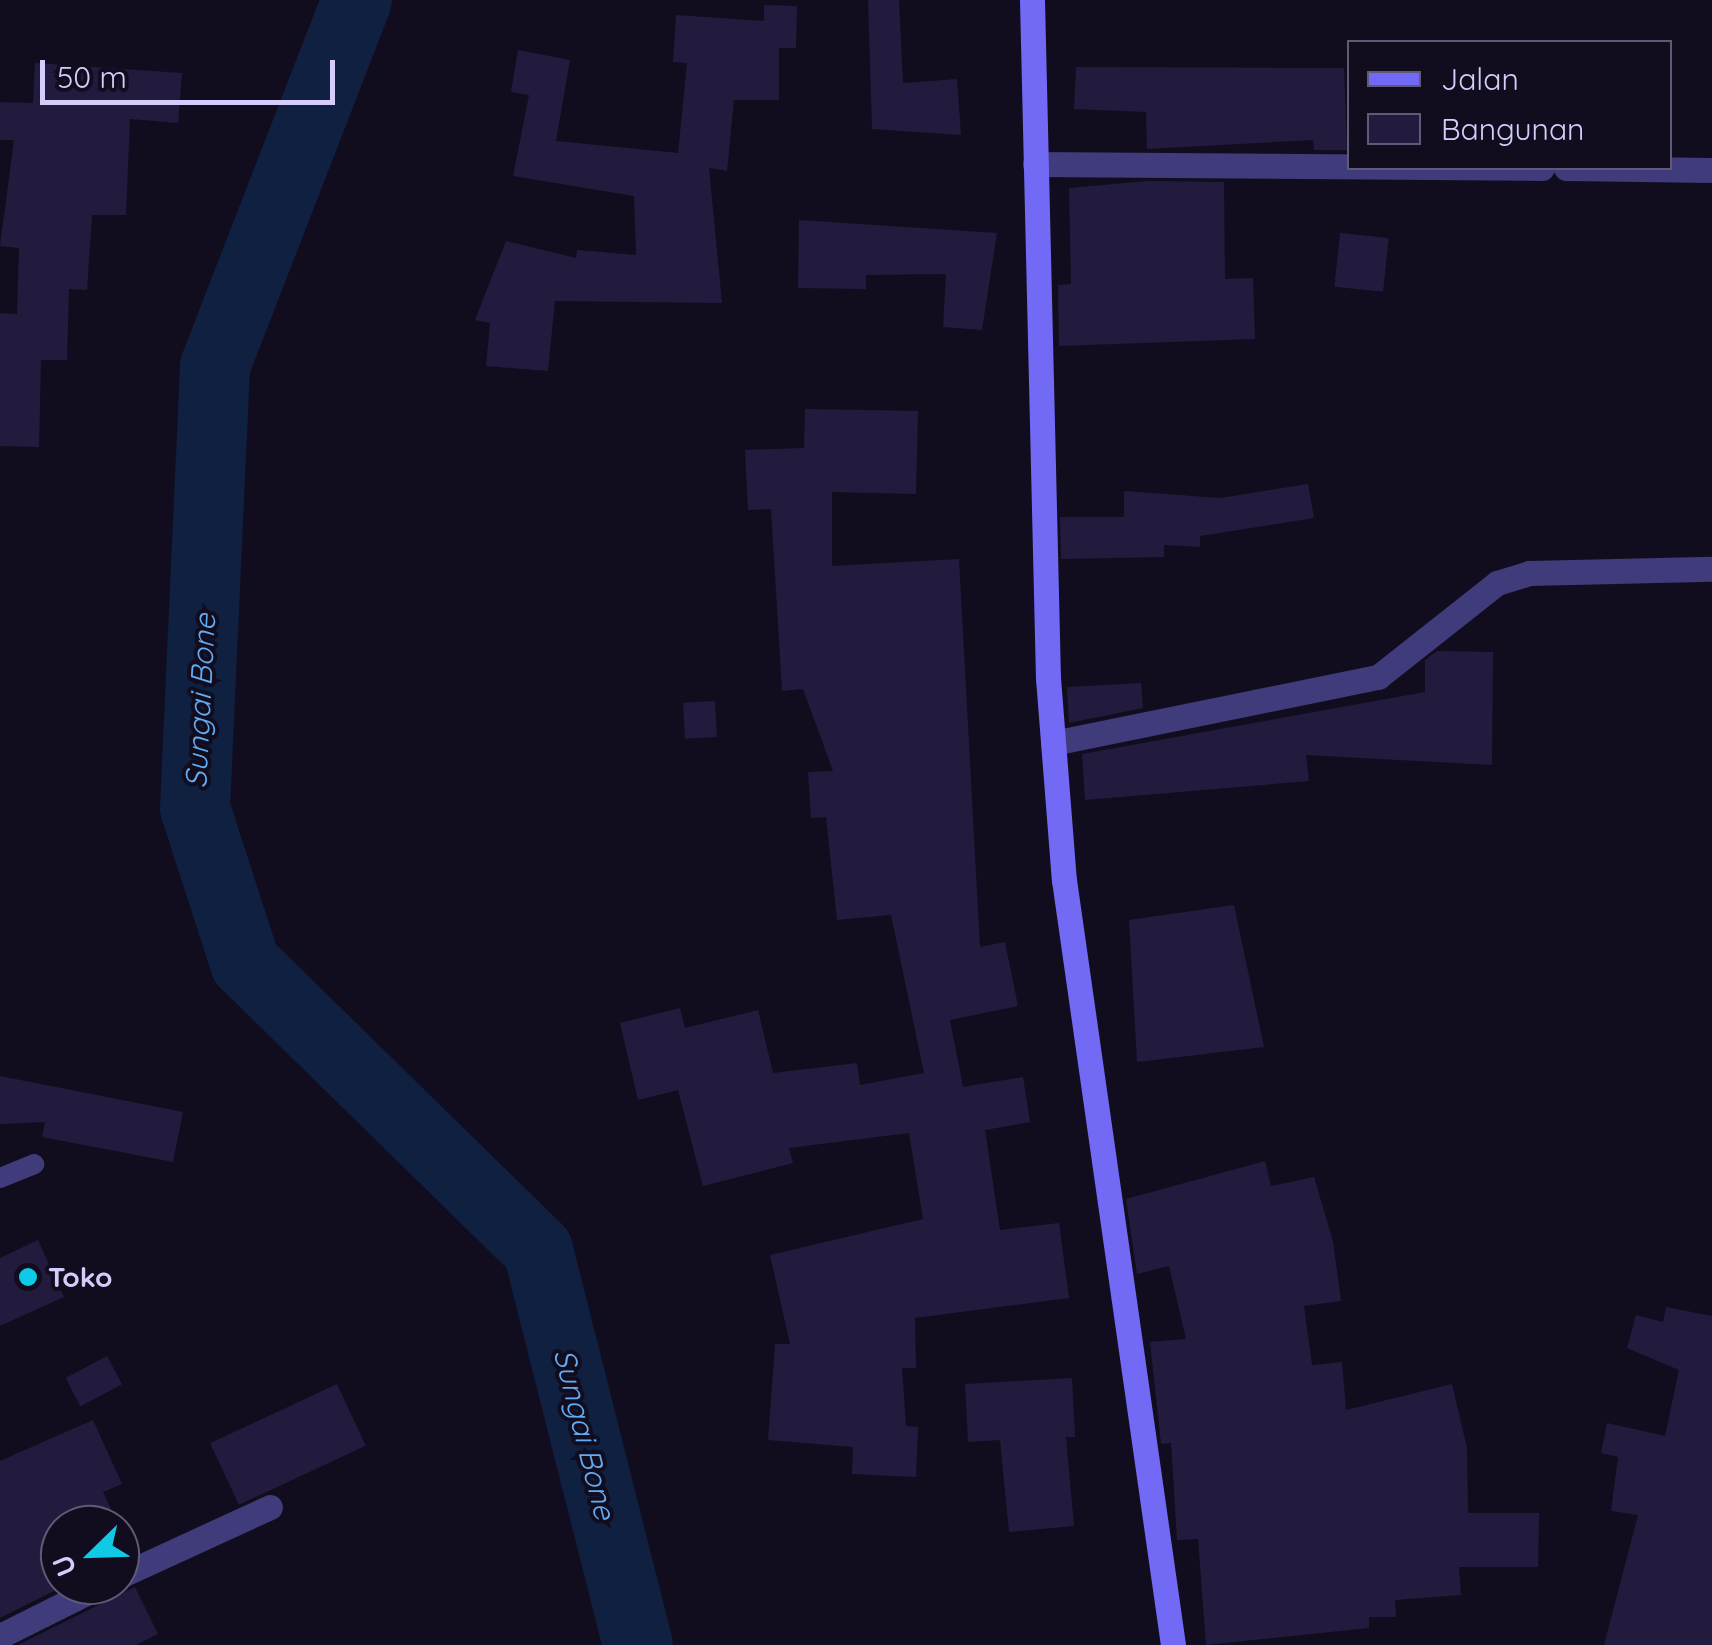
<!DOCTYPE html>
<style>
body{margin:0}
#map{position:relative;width:1712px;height:1645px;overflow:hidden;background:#110d1e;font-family:Quicksand,sans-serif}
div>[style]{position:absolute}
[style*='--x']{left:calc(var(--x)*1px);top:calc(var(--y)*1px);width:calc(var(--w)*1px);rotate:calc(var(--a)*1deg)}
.river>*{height:70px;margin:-35px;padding:0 35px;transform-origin:35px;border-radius:35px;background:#0f2040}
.building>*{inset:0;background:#231b3d;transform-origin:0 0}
.lane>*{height:20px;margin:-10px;padding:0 10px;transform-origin:10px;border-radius:10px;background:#403b7a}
.street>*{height:25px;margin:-12.5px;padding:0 12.5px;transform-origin:12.5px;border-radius:12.5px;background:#403b7a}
.secondary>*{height:25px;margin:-12.5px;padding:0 12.5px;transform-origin:12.5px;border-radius:12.5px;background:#726af5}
.dots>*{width:28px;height:28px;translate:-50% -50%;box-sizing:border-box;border:5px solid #110d1e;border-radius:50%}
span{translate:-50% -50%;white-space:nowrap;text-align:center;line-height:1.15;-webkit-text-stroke:8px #110d1e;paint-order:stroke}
.poi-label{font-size:28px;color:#d4cdfc;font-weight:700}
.left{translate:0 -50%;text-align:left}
.water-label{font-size:30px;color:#62acf5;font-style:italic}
.legend{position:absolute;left:1347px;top:40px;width:325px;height:130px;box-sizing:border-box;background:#110d1e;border:2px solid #5f5a77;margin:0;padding:12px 18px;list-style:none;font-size:30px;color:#d4cdfc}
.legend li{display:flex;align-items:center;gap:20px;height:50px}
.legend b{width:50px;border:2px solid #5f5a77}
.north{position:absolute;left:40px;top:1505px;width:100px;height:100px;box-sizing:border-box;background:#110d1e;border:2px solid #5f5a77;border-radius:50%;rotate:247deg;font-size:28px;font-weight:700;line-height:40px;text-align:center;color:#d4cdfc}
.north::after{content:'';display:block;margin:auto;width:35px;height:45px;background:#0fc9e6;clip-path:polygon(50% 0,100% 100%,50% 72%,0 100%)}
.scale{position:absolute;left:40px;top:60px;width:295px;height:45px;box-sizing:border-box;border:5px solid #d4cdfc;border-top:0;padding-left:12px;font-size:30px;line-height:35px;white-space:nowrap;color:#d4cdfc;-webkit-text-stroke:8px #110d1e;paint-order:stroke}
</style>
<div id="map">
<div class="river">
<i style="--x:357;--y:0;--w:394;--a:111.2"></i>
<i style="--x:215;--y:367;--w:441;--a:92.6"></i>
<i style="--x:195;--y:808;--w:163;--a:72.1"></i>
<i style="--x:245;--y:963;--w:410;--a:44.4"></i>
<i style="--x:538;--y:1250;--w:407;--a:75.8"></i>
</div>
<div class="building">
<i style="clip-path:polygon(868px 0,899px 0,903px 83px,957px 79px,961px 135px,872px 129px)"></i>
<i style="clip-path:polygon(764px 5px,797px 6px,796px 48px,779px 48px,779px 100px,734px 100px,727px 171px,709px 168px,722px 303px,555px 301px,548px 371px,486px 366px,490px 323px,475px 320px,506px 241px,576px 258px,577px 250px,636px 255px,634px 196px,513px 176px,529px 95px,511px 92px,518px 50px,570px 60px,556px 141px,678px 153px,687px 63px,673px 62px,676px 15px,764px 21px)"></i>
<i style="clip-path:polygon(35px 63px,182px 73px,178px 123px,130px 119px,126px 215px,92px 215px,87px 290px,69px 289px,67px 360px,41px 360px,39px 447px,0 446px,0 313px,17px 314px,19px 248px,0 246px,14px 140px,0 140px,0 102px,33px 103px)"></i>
<i style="clip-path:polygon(1076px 67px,1344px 68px,1347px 150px,1314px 150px,1313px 140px,1147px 149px,1146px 112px,1074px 109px)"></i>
<i style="clip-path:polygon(1148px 181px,1224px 182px,1225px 279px,1253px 278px,1255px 339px,1059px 346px,1058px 285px,1071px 284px,1069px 188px)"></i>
<i style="clip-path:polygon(799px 220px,997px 233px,982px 330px,943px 327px,946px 274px,866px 275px,866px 289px,798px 288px)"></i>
<i style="left:1340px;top:233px;width:49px;height:54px;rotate:6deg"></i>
<i style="clip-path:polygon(805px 409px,918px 411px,916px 494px,832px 492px,832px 566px,959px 559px,980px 947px,1005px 942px,1018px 1006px,950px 1020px,963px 1087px,1023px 1077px,1030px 1122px,985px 1130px,1000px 1230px,1059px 1223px,1069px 1298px,915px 1318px,916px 1368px,902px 1368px,906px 1426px,918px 1427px,916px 1477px,852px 1474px,853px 1447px,768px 1440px,775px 1344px,790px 1344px,770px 1255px,923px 1219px,909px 1133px,789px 1148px,793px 1163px,703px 1186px,678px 1090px,638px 1100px,620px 1023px,680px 1008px,685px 1028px,758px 1010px,773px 1073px,857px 1063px,860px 1085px,924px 1073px,891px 915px,837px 920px,826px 817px,811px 818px,808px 772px,833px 771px,803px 689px,782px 691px,771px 509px,748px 510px,745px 450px,804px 448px)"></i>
<i style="clip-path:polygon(1308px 484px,1314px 518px,1200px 536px,1200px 547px,1164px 545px,1164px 557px,1061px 559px,1060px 517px,1124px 517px,1124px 491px,1220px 498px)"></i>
<i style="clip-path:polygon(1437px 651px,1493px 652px,1492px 765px,1306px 755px,1309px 781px,1085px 800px,1082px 754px,1425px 692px,1425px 660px)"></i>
<i style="clip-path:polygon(1141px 683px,1143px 708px,1069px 723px,1067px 687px)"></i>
<i style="left:715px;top:701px;width:36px;height:32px;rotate:87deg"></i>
<i style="clip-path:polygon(1234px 905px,1264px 1047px,1137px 1062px,1129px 920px)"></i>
<i style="clip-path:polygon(0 1076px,183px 1112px,173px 1162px,42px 1137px,45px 1122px,0 1124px)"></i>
<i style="clip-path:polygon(1265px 1161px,1271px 1186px,1314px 1177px,1333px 1241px,1341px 1301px,1304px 1306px,1312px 1365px,1342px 1362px,1346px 1410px,1452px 1384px,1467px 1448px,1468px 1513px,1539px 1513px,1538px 1567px,1459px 1567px,1461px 1595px,1395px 1600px,1396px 1617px,1369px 1617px,1369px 1628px,1206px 1645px,1198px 1539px,1177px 1540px,1171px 1443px,1161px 1444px,1150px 1342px,1186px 1339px,1169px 1266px,1137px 1274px,1126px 1199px)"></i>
<i style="clip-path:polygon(38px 1240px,64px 1297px,0 1326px,0 1258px)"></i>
<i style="clip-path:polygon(1666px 1307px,1712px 1316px,1712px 1645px,1604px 1645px,1638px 1515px,1611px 1511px,1618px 1457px,1601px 1453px,1607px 1423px,1665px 1436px,1679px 1370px,1627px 1348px,1636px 1315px,1663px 1322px)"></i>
<i style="left:107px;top:1356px;width:32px;height:47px;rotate:62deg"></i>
<i style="clip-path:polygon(1072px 1378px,1075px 1437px,1066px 1437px,1074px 1526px,1009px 1532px,1000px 1440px,968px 1442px,965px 1384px)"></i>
<i style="left:337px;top:1384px;width:68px;height:140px;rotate:65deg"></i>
<i style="clip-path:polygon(93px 1420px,122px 1484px,103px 1492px,118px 1525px,60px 1525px,60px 1588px,0 1618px,0 1461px)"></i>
<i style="clip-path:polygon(135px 1587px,158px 1634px,136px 1645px,18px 1645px)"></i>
</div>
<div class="lane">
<i style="--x:0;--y:1178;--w:37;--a:-22"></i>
</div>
<div class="street">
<i style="--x:1035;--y:164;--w:507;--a:0.45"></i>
<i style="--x:1566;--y:168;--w:146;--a:0.8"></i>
<i style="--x:1053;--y:743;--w:332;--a:-11.5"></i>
<i style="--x:1378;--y:677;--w:152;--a:-38.3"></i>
<i style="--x:1497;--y:583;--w:34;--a:-17"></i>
<i style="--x:1529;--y:573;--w:183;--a:-1.3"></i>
<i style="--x:120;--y:1576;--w:165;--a:-24.7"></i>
<i style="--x:0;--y:1636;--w:114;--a:-26.6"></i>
</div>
<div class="secondary">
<i style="--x:1032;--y:0;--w:678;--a:88.65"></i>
<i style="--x:1048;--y:678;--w:203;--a:85.5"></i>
<i style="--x:1064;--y:880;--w:773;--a:81.89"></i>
</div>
<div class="dots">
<i style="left:28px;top:1277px;background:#0fc9e6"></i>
</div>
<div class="poi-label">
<span class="left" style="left:48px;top:1277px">Toko</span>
</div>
<div class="water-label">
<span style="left:200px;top:701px;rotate:-87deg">Sungai Bone</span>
<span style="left:585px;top:1434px;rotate:76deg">Sungai Bone</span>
</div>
<ul class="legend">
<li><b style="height:12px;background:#726af5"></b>Jalan</li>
<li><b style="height:28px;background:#231b3d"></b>Bangunan</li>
</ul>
<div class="north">U</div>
<div class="scale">50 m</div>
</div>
